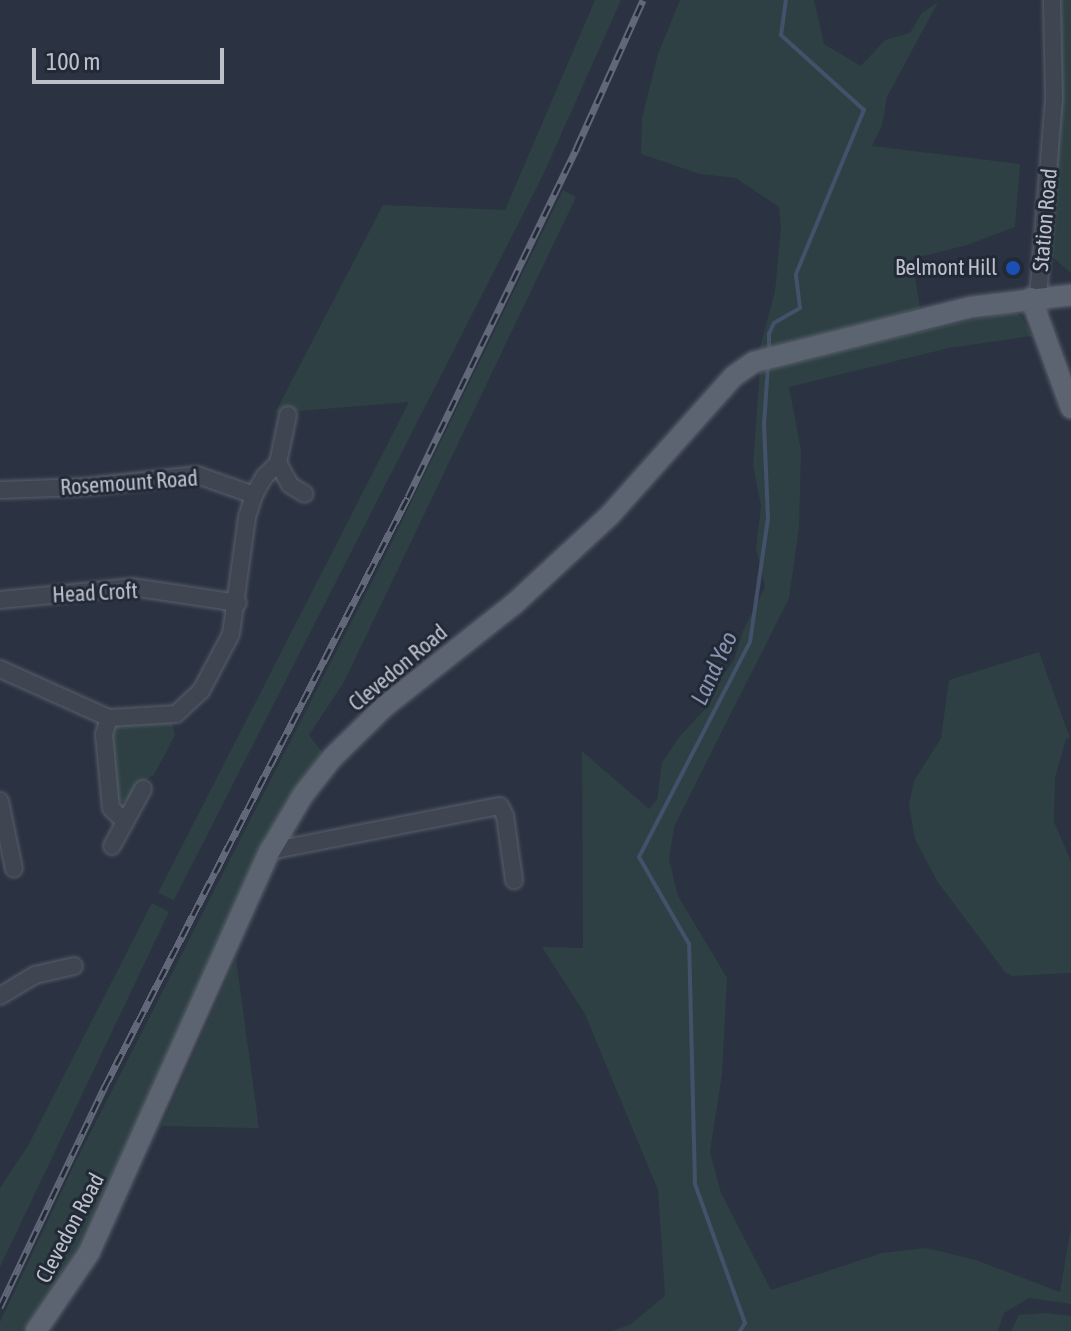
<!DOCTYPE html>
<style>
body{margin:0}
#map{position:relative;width:1071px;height:1331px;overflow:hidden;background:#2b3241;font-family:"Asap Condensed",sans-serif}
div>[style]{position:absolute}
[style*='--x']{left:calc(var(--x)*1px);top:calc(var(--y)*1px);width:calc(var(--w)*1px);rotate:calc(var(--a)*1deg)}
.green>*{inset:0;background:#2e4043}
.stream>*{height:4px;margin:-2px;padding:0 2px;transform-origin:2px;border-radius:2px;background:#44516a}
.roads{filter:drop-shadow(0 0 2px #5a606c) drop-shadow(0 0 2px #5a606c)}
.minor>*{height:16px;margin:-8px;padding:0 8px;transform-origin:8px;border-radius:8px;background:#3f4551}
.major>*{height:20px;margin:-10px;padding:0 10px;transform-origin:10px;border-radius:10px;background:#5d6471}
.rail>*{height:7px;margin-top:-3.5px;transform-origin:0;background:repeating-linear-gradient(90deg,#232a37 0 12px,#616878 0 24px);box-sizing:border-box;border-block:2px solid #616878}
.dots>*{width:22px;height:22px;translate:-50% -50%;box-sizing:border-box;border:4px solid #232a37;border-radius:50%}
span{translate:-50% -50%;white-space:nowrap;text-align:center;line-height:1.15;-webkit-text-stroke:6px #232a37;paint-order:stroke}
.street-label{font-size:22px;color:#bcc0cb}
.poi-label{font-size:22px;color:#bcc0cb}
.right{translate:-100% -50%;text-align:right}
.water-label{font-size:24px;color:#8694af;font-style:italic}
.scale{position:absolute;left:32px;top:48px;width:192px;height:36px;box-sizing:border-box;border:4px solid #bcc0cb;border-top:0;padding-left:10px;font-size:24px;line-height:28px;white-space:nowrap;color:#bcc0cb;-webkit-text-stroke:6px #232a37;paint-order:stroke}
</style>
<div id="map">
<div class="green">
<i style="clip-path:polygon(595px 0,621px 0,543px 175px,174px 900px,158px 893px,409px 402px,275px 413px,383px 205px,505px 210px)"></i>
<i style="clip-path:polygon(680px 0,814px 0,824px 44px,861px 66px,885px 40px,910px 33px,922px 13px,938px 2px,887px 97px,882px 125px,872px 146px,1020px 164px,1015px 227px,967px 245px,912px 259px,920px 308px,758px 355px,775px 291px,781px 228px,779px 207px,736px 178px,700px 174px,641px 154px,642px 118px,658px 54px)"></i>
<i style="clip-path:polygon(1059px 0,1071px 0,1071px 273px,1048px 253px)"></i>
<i style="clip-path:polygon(563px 190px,576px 197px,344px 682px,309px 735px,322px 752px,275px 827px,80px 1254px,25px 1331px,0 1331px,0 1322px,76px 1161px,383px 560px)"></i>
<i style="clip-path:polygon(1013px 311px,1022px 317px,1032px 336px,949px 348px,789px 387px,801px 451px,799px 528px,789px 598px,674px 827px,669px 859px,678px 896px,727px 978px,722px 1074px,710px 1152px,721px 1193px,771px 1290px,882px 1253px,926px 1248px,976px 1260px,1060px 1292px,1071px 1227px,1071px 1304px,1029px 1298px,1004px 1313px,998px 1331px,612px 1331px,631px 1324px,665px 1296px,658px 1190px,585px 1014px,542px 947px,583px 948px,582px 751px,649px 809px,657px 800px,662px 763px,679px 737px,709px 705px,721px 678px,734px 660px,743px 631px,765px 587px,756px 548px,761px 506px,753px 465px,760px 368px)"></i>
<i style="clip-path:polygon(1039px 652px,1070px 738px,1066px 739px,1055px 778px,1054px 822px,1071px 861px,1071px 973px,1012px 976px,1005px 972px,937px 881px,915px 839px,909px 805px,914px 781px,941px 738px,949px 680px)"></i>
<i style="clip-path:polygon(171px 719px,175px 735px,154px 775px,144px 781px,134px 799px,120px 802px,116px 796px,111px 740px,116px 726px)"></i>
<i style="clip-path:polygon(152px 903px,169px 912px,0 1267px,0 1188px,29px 1144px)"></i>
<i style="clip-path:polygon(236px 959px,259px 1128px,162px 1126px)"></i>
<i style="clip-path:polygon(1045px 1313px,1071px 1316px,1071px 1331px,1011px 1331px,1019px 1315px)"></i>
</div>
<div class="stream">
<i style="--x:769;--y:352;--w:18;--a:-90"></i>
<i style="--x:769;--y:334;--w:12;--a:-66"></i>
<i style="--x:774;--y:323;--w:30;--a:-30"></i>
<i style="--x:800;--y:308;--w:34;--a:-97"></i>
<i style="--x:796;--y:274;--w:178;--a:-67.5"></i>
<i style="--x:864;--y:110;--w:112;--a:-137.9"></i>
<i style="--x:781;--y:35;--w:35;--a:-82"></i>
<i style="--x:740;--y:1331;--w:9;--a:-58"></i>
<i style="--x:745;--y:1323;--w:148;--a:-109.8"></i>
<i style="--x:695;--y:1184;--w:240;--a:-91.4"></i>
<i style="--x:689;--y:944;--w:100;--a:-119.9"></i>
<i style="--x:639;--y:857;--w:242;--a:-62.7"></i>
<i style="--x:750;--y:642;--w:124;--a:-81.7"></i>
<i style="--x:768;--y:519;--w:94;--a:-92.4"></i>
<i style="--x:764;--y:425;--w:60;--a:-86.2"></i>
</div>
<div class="roads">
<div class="minor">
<i style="--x:1038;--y:297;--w:200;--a:-85.4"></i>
<i style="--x:1054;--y:98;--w:98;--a:-91.2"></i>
<i style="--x:278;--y:463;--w:25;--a:61"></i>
<i style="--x:290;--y:485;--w:17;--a:31"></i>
<i style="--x:0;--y:490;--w:85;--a:-2"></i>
<i style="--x:85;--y:487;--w:113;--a:-6.1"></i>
<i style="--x:197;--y:475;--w:60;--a:19.3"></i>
<i style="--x:254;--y:495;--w:21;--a:-61"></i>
<i style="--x:264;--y:477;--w:20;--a:-45"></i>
<i style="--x:278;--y:463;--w:49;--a:-78.2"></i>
<i style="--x:0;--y:600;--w:133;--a:-5.6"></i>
<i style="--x:132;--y:587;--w:107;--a:8.6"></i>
<i style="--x:0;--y:669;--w:120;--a:24.2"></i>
<i style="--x:109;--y:718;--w:67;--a:-3.4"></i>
<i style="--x:176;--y:714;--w:34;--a:-43"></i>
<i style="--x:201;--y:691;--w:64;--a:-62.2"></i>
<i style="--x:231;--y:634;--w:118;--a:-82.2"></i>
<i style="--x:247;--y:517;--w:23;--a:-72"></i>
<i style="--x:109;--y:718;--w:17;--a:107"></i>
<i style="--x:104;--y:734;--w:74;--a:84.6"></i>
<i style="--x:111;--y:808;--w:20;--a:45"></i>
<i style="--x:0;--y:801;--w:69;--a:78.4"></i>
<i style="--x:112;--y:846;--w:65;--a:-61.5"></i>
<i style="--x:270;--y:851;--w:234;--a:-11.1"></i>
<i style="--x:500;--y:806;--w:11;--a:63"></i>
<i style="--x:505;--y:816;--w:65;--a:82"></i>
<i style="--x:0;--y:996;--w:41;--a:-31"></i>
<i style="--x:35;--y:975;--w:40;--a:-13"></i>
</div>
<div class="major">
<i style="--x:1031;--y:298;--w:117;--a:70"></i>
<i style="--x:36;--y:1331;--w:94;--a:-55.8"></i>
<i style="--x:89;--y:1253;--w:441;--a:-65.8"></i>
<i style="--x:270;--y:851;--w:65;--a:-59.5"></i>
<i style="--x:303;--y:795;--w:47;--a:-51.9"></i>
<i style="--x:332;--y:758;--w:73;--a:-44.4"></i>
<i style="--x:384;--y:707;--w:166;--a:-38.4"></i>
<i style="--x:514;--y:604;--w:131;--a:-42.8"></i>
<i style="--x:610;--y:515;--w:186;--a:-48.3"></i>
<i style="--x:734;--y:376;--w:24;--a:-35"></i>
<i style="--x:754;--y:362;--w:225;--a:-14.2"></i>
<i style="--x:972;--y:307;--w:100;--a:-6.9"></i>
</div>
</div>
<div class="rail">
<i style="--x:0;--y:1307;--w:245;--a:-64.6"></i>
<i style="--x:105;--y:1086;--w:662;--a:-62.78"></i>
<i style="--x:408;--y:497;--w:389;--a:-64.2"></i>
<i style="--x:577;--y:147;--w:161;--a:-65.8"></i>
</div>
<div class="dots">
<i style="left:1013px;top:268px;background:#1a4fb4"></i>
</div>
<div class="street-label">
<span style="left:1045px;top:220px;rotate:-85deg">Station Road</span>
<span style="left:129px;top:483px;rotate:-4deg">Rosemount Road</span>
<span style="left:95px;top:593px;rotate:-3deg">Head Croft</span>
<span style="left:398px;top:668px;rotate:-40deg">Clevedon Road</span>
<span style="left:70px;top:1228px;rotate:-62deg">Clevedon Road</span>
</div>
<div class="poi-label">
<span class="right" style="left:997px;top:268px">Belmont Hill</span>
</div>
<div class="water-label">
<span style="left:714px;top:668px;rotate:-65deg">Land Yeo</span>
</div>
<div class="scale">100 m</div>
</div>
